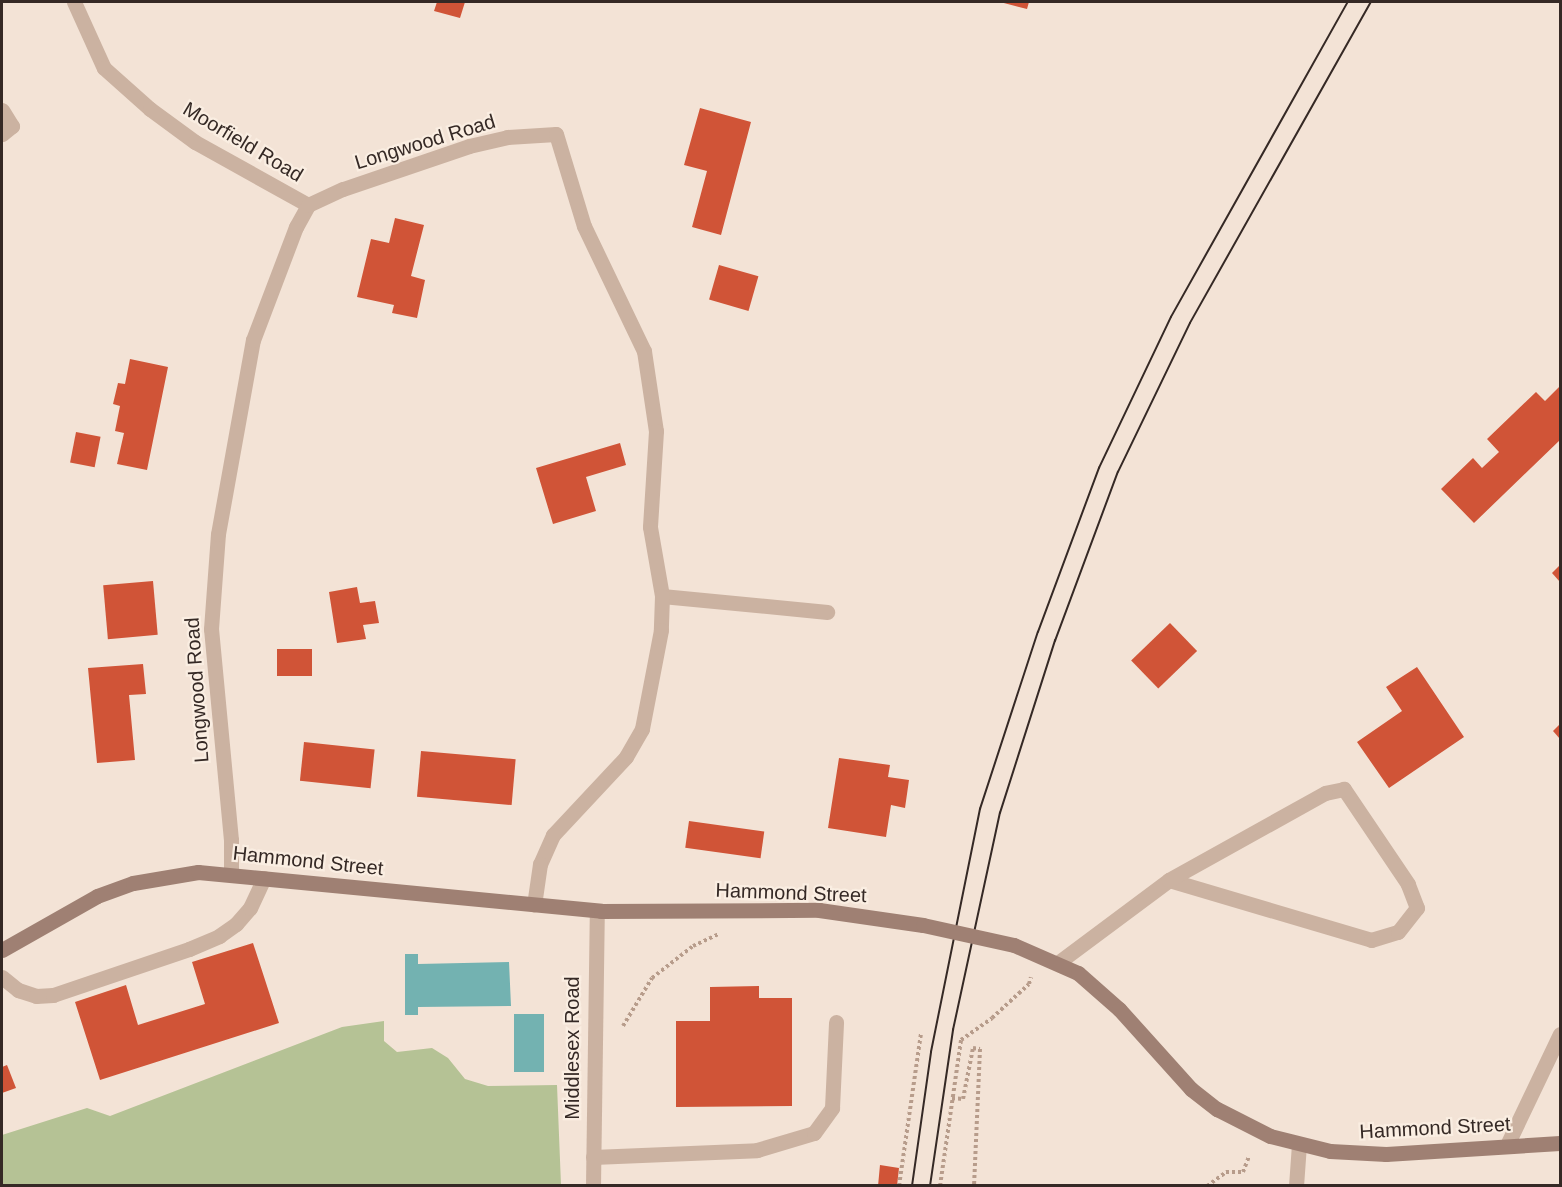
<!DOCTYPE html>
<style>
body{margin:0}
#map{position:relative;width:1562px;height:1187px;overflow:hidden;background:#f3e3d6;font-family:Helvetica,sans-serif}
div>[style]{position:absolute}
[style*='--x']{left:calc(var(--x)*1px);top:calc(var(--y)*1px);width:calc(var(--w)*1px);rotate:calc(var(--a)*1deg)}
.green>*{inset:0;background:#b5c295}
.water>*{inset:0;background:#73b2b1;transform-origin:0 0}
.building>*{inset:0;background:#d05437;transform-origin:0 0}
.path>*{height:4px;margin-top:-2px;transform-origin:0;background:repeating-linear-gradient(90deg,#b79c8b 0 3px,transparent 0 6px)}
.lane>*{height:15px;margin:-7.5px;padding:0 7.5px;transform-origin:7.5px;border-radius:7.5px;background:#cbb2a1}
.street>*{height:15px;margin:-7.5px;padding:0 7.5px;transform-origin:7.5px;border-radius:7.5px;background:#cbb2a1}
.secondary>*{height:15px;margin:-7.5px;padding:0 7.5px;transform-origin:7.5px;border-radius:7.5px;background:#9f8073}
.tram>*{height:1.5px;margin:-0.75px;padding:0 0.75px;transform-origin:0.75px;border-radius:0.75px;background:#352925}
.secondary-bridge>*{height:15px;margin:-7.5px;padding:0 7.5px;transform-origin:7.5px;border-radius:7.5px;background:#9f8073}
span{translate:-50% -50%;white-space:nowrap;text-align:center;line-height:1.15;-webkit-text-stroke:4.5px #faeee2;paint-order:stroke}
.street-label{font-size:20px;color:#352925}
.frame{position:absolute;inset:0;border:3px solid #352925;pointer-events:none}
</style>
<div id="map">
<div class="green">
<i style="clip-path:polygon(384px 1021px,384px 1041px,397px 1052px,432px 1048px,448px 1058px,465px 1079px,488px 1086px,557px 1085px,561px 1185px,2px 1185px,2px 1135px,87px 1108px,110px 1116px,342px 1027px)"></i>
</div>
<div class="water">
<i style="clip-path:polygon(405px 954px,418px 954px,418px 964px,509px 962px,511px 1006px,418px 1007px,418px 1015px,405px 1015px)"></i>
<i style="left:514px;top:1014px;width:30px;height:58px"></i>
</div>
<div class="building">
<i style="clip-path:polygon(437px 2px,465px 2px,460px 18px,434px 11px)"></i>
<i style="clip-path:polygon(1000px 2px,1029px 2px,1027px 9px)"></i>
<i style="clip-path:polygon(700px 108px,751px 122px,721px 235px,692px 227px,707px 171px,684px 165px)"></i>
<i style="clip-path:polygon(395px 218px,424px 225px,411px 276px,425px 280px,417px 318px,392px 313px,394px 305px,357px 297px,371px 239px,389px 243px)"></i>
<i style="left:719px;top:265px;width:41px;height:36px;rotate:16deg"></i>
<i style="clip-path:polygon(130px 359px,168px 367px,147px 470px,117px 464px,124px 433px,115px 431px,120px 406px,113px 404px,118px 383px,125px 384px)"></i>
<i style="clip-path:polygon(1560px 386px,1560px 440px,1474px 523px,1441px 489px,1473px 458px,1482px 468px,1499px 452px,1487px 439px,1536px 392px,1545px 401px)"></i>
<i style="left:76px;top:432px;width:25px;height:31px;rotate:11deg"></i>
<i style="clip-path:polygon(620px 443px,626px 465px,586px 477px,596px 511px,553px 524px,536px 468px)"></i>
<i style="clip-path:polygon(1560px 565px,1560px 582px,1552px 573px)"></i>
<i style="left:153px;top:581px;width:54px;height:50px;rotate:85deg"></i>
<i style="clip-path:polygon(357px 587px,360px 603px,375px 601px,379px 623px,363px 625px,366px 639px,337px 643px,329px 592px)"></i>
<i style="left:1170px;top:623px;width:39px;height:54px;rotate:46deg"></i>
<i style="left:312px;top:649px;width:27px;height:35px;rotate:90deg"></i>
<i style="clip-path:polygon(143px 664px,146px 694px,129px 695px,135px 760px,97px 763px,88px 668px)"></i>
<i style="clip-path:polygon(1417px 667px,1464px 737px,1389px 788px,1357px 742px,1402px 711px,1386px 687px)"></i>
<i style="clip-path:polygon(1560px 724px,1560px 739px,1553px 731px)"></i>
<i style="left:304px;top:742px;width:71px;height:39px;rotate:6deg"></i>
<i style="left:421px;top:751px;width:95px;height:46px;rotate:5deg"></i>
<i style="clip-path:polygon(839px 758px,890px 765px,888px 777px,909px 780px,905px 808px,891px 805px,886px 837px,828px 828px)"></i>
<i style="left:689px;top:821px;width:76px;height:27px;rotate:8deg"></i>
<i style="clip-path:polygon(253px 943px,279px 1023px,100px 1080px,75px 1002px,126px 985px,138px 1025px,205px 1004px,192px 962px)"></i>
<i style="clip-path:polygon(759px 986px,759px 998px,792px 998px,792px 1106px,676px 1107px,676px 1021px,710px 1021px,710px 987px)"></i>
<i style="clip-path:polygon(7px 1065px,16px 1088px,2px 1093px,2px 1067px)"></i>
<i style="clip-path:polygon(880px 1165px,899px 1168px,897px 1186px,878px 1186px)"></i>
</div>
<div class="path">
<i style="--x:623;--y:1026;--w:56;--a:-58.9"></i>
<i style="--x:652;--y:978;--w:52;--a:-38"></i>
<i style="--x:693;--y:946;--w:29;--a:-25"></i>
<i style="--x:952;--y:1098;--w:11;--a:5"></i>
<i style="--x:963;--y:1099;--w:52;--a:-78.9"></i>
<i style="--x:973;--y:1048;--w:7;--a:8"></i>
<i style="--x:980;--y:1049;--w:137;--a:92.5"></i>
<i style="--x:899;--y:1186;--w:155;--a:-81.8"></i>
<i style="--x:940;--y:1186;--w:148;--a:-81.8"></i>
<i style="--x:961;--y:1040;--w:38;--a:-35"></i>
<i style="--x:992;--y:1018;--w:50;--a:-42.6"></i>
<i style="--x:1029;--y:984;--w:7;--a:-74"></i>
<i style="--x:1207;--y:1186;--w:24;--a:-36"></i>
<i style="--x:1226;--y:1172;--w:17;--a:0"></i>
<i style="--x:1243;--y:1172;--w:17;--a:-69"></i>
</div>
<div class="lane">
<i style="--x:2;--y:110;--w:19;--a:58"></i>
<i style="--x:12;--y:126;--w:13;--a:141"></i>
<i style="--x:662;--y:596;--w:166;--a:5.5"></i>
<i style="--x:1059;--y:962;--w:137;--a:-36.7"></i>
<i style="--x:1169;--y:880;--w:211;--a:16.5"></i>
<i style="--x:1371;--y:940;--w:28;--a:-17"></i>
<i style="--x:1398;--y:932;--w:31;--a:-52"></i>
<i style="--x:1417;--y:908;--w:26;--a:-111"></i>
<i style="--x:1408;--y:884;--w:115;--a:-124"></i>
<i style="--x:1344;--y:789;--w:19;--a:168"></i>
<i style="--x:1325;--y:793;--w:179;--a:150.9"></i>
<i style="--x:2;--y:977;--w:21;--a:39"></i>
<i style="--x:18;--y:990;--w:19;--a:18"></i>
<i style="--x:36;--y:996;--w:17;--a:-3"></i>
<i style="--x:53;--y:995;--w:144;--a:-18.7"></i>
<i style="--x:189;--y:949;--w:33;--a:-23"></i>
<i style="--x:219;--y:936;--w:21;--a:-35"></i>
<i style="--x:236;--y:924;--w:21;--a:-49"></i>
<i style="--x:250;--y:908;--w:33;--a:-65"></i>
<i style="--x:593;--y:1157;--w:164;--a:-2.4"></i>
<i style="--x:757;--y:1150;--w:59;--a:-16.6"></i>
<i style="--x:814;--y:1133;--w:31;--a:-54"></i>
<i style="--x:832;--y:1108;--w:86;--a:-87.3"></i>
</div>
<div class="street">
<i style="--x:74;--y:2;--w:72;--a:65.6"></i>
<i style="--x:104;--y:68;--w:62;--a:41.7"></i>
<i style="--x:150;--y:109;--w:56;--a:36.3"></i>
<i style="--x:195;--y:142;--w:129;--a:29.1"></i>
<i style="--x:231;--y:874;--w:34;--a:-90"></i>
<i style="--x:231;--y:840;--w:212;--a:-95.4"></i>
<i style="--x:211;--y:629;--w:95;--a:-85.8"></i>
<i style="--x:218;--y:534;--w:197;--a:-79.8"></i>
<i style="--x:253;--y:340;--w:121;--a:-69.2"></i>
<i style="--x:296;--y:227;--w:25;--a:-61"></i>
<i style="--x:308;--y:205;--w:38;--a:-25"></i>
<i style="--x:343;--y:189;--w:133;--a:-18.8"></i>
<i style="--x:469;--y:146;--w:39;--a:-13"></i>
<i style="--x:507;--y:137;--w:49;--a:-3.5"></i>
<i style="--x:556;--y:134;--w:96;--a:73.1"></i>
<i style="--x:584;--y:226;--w:139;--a:64.4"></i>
<i style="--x:644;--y:351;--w:81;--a:81.5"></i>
<i style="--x:656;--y:431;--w:96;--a:93.6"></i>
<i style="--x:650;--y:527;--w:70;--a:80.1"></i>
<i style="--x:662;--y:596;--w:34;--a:92"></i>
<i style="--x:661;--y:630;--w:101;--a:100.9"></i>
<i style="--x:642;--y:729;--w:32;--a:120"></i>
<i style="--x:626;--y:757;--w:107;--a:133.1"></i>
<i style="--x:553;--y:835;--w:32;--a:114"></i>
<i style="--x:540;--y:864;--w:41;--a:98.3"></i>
<i style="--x:1507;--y:1145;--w:123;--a:-64.5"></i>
<i style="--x:593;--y:1186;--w:275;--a:-89.2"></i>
<i style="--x:1296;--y:1186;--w:42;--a:-85.9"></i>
</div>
<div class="secondary">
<i style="--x:1014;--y:945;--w:70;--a:23.6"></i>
<i style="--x:1078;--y:973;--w:55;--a:41.3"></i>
<i style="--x:1119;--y:1009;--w:108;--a:48"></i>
<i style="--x:1191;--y:1089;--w:33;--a:38"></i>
<i style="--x:1217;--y:1109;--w:59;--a:27"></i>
<i style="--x:1270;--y:1136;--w:62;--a:14"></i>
<i style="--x:1330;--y:1151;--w:56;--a:3.1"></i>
<i style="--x:1386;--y:1154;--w:174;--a:-3.6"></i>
<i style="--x:2;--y:950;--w:109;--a:-29.6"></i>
<i style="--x:97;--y:896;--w:38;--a:-20"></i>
<i style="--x:133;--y:883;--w:66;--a:-9.6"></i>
<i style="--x:198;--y:872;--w:405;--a:5.5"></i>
<i style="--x:601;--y:911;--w:218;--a:-0.3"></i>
<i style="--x:819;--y:910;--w:105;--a:8.2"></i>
</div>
<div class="tram">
<i style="--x:912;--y:1186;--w:135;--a:-81.9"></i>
<i style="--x:931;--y:1052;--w:248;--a:-78.6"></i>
<i style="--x:980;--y:809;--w:186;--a:-71.9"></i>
<i style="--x:1038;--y:632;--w:175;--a:-69.6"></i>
<i style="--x:1099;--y:468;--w:167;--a:-64.5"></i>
<i style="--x:1171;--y:317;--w:361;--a:-60.7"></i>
<i style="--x:930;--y:1186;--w:158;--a:-81.6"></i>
<i style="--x:953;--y:1030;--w:222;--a:-77.8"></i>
<i style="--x:1000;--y:813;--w:181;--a:-72.3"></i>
<i style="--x:1055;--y:641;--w:180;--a:-69.6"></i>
<i style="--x:1118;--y:472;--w:165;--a:-64.2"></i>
<i style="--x:1190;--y:323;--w:369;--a:-60.6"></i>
</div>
<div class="secondary-bridge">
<i style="--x:923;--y:925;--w:93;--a:12.4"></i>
</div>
<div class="street-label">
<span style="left:243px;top:142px;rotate:31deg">Moorfield Road</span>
<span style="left:425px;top:142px;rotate:-17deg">Longwood Road</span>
<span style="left:197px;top:690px;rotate:-94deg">Longwood Road</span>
<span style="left:308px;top:861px;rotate:6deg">Hammond Street</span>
<span style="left:791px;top:893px;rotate:2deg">Hammond Street</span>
<span style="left:572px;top:1048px;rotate:-90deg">Middlesex Road</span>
<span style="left:1435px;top:1128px;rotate:-3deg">Hammond Street</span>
</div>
<div class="frame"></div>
</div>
